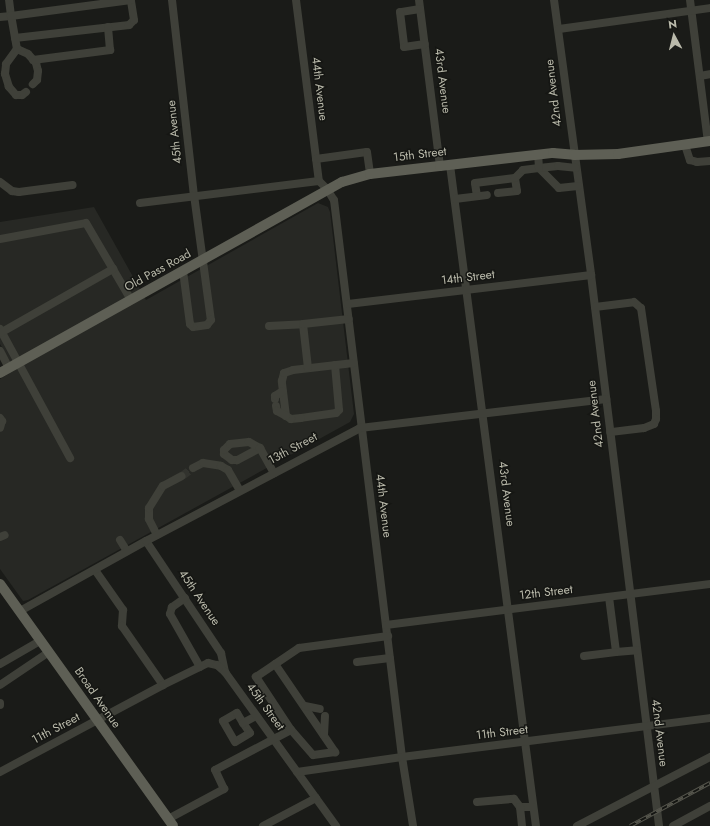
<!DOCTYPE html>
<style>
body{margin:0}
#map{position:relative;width:710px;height:826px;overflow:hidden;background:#1a1b18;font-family:Jost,sans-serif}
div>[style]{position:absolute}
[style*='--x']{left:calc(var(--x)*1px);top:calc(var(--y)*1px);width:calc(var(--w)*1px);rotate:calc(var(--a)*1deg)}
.built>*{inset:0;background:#272824}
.minor-tunnel>*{height:8px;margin-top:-4px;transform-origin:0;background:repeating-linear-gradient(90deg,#32332e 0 8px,transparent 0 12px)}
.minor>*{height:8px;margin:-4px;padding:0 4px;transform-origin:4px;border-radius:4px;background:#3f4039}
.major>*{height:10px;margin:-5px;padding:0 5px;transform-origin:5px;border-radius:5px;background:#5e5f55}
.rail>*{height:3.5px;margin-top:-1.75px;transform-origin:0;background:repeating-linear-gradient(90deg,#151613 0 6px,#55554c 0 12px);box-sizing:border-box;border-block:1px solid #55554c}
span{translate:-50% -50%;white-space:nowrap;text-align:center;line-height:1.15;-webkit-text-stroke:3px #151613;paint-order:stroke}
.street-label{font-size:12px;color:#babaab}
.north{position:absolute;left:654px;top:16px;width:40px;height:40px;-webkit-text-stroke:3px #151613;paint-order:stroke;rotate:353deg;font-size:11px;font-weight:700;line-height:16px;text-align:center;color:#babaab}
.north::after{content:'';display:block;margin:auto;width:14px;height:18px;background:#babaab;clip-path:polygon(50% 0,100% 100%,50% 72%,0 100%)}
</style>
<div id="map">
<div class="built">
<i style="clip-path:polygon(318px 203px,328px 207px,330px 212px,354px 414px,350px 422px,28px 600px,23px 601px,0 569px,0 379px,15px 370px,0 344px,0 222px,94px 207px,146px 300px)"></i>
</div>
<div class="minor-tunnel">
<i style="--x:182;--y:476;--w:14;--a:-36"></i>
</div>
<div class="minor">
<i style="--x:172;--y:0;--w:196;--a:83.6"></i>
<i style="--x:194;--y:195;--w:126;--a:82.3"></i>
<i style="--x:211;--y:320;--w:6;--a:129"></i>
<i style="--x:207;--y:325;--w:14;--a:172"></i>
<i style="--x:193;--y:327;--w:4;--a:-135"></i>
<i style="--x:190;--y:324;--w:53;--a:-97.5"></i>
<i style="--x:296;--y:0;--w:182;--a:82.8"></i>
<i style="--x:419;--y:0;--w:167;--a:82.8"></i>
<i style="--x:554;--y:0;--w:277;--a:82.3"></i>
<i style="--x:591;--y:275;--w:555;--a:82.96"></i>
<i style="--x:690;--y:0;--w:143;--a:82.8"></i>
<i style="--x:420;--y:9;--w:20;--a:171"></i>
<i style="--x:400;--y:12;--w:35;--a:83"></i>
<i style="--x:404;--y:47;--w:21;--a:-8"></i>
<i style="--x:0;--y:17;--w:11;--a:-5"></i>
<i style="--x:11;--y:16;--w:16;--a:-97"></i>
<i style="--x:559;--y:29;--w:152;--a:-7.9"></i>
<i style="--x:15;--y:38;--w:115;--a:-6.5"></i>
<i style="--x:129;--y:25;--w:7;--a:-45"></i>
<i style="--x:134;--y:20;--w:20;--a:-99"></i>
<i style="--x:17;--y:49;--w:12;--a:24"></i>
<i style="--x:28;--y:54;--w:12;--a:48"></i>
<i style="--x:36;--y:63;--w:8;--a:76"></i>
<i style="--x:38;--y:71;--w:9;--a:96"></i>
<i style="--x:37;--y:80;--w:6;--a:135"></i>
<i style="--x:33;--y:60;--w:78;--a:-7.4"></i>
<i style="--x:110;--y:50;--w:23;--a:-95"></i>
<i style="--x:700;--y:76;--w:10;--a:-11"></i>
<i style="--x:26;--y:92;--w:5;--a:143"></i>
<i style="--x:22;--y:95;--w:6;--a:180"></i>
<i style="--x:16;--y:95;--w:11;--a:-131"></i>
<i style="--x:9;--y:87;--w:14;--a:-107"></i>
<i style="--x:5;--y:74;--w:10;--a:-84"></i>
<i style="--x:6;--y:64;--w:19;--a:-54"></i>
<i style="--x:17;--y:49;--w:34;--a:-100"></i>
<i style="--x:11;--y:16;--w:121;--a:-7.6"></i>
<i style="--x:685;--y:145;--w:16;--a:72"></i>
<i style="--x:690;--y:160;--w:7;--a:16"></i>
<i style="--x:697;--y:162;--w:13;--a:-4"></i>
<i style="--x:316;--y:159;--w:51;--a:-7.8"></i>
<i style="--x:367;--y:152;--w:22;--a:82"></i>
<i style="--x:450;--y:165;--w:667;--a:82.59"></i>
<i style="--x:539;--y:168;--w:28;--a:45"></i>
<i style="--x:559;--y:188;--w:19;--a:-6"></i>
<i style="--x:539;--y:168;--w:19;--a:-6"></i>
<i style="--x:558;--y:166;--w:18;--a:6"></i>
<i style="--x:0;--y:182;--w:15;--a:37"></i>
<i style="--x:12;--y:191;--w:7;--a:8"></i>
<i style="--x:19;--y:192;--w:54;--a:-7.4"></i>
<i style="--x:498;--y:193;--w:19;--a:-6"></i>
<i style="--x:517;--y:191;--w:13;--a:-99"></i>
<i style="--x:477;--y:196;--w:13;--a:-99"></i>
<i style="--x:475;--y:183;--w:40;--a:-7.1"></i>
<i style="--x:515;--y:178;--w:11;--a:-45"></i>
<i style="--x:523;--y:170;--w:16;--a:-7"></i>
<i style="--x:539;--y:168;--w:13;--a:-94"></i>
<i style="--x:455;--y:199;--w:32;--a:-7"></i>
<i style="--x:140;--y:203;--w:180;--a:-7"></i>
<i style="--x:319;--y:181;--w:11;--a:45"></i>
<i style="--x:327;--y:189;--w:13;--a:58"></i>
<i style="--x:334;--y:200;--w:561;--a:83.04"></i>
<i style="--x:402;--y:757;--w:70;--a:80.9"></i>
<i style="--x:0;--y:239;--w:87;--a:-10.5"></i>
<i style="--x:86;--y:223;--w:89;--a:59.7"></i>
<i style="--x:348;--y:304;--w:245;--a:-6.8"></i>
<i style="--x:595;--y:307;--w:39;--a:-7"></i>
<i style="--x:634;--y:302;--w:9;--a:41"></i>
<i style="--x:641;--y:308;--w:104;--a:81.7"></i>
<i style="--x:656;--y:411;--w:8;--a:90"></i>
<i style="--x:656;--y:419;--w:5;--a:112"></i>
<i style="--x:654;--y:424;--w:11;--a:158"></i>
<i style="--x:644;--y:428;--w:34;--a:173"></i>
<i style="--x:269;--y:326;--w:34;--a:-3"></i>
<i style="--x:0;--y:329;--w:147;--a:61.5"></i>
<i style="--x:2;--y:332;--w:128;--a:-29.6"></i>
<i style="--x:0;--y:351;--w:19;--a:62"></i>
<i style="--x:335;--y:365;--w:45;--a:84.9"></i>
<i style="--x:339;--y:410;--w:4;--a:135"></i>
<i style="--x:336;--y:413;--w:35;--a:172"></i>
<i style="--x:301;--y:418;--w:10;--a:174"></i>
<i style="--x:291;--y:419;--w:6;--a:-149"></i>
<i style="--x:286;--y:416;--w:35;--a:-97"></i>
<i style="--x:282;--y:381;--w:8;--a:-76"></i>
<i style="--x:284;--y:373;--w:9;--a:-18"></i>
<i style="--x:293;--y:370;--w:61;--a:-6.5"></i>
<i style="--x:308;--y:368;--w:44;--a:-96.5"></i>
<i style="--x:303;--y:324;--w:46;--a:-6.2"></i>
<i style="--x:275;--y:399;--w:3;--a:-90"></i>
<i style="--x:275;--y:396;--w:9;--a:-32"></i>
<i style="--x:276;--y:406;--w:5;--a:79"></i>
<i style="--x:277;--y:411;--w:10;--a:29"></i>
<i style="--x:0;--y:418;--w:4;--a:56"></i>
<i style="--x:2;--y:421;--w:7;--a:106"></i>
<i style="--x:260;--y:448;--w:26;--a:152"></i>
<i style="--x:237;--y:460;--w:5;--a:180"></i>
<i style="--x:232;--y:460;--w:10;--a:-143"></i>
<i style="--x:224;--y:454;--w:4;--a:-90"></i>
<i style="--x:224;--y:450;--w:8;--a:-45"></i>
<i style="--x:230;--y:444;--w:19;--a:-6"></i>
<i style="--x:249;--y:442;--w:13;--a:29"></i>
<i style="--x:260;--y:448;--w:29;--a:61"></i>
<i style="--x:193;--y:468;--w:11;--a:-27"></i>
<i style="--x:203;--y:463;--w:18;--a:9"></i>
<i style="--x:221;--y:466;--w:8;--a:30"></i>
<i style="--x:228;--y:470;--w:24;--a:60"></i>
<i style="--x:157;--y:535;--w:18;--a:-117"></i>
<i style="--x:149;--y:519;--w:11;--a:-90"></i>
<i style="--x:149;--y:508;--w:26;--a:-58"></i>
<i style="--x:163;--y:486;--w:21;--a:-28"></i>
<i style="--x:0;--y:537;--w:5;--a:-22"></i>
<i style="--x:120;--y:540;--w:13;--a:58"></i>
<i style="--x:146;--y:541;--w:135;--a:56.2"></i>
<i style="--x:221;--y:653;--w:19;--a:78"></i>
<i style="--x:95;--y:570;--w:49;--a:55"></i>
<i style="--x:123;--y:610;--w:16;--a:94"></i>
<i style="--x:122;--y:626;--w:72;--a:55.2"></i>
<i style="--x:609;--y:597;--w:55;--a:82.7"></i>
<i style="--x:616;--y:652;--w:21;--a:-5"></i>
<i style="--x:185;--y:598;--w:16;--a:145"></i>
<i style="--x:172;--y:607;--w:7;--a:106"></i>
<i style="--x:170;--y:614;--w:61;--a:60.5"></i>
<i style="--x:20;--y:611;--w:144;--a:-29.1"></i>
<i style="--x:146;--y:541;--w:242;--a:-27.8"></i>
<i style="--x:360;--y:428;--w:248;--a:-6.7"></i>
<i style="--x:386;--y:625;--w:327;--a:-7.2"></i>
<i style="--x:584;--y:656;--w:32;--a:-7"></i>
<i style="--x:357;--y:662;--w:33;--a:-7"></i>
<i style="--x:0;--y:664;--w:46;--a:-29.9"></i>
<i style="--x:275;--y:664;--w:107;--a:55.7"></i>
<i style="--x:335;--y:752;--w:22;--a:172"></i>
<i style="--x:313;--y:755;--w:33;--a:-131"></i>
<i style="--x:0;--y:685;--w:59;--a:-34"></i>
<i style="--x:0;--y:703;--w:2;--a:90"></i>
<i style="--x:305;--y:706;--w:15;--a:11"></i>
<i style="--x:243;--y:723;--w:12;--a:55"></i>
<i style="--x:250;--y:733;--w:17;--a:149"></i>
<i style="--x:235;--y:742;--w:24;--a:-120"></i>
<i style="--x:223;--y:721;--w:16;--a:-30"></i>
<i style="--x:237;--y:713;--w:12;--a:59"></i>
<i style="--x:243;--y:723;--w:15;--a:-28"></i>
<i style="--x:324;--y:735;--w:19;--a:-87"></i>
<i style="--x:0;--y:772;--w:185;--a:-28.1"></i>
<i style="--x:163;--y:685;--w:50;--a:-26.1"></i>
<i style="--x:208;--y:663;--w:9;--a:13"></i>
<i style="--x:217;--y:665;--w:11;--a:41"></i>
<i style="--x:225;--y:672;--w:190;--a:54.2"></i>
<i style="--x:297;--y:772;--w:106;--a:-8.1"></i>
<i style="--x:402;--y:757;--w:310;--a:-7.2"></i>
<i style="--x:477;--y:802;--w:37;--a:-5"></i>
<i style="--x:514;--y:799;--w:10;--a:53"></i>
<i style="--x:520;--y:807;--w:13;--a:0"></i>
<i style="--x:520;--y:807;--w:19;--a:84"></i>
<i style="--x:168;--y:819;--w:64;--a:-28.2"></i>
<i style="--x:224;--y:789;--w:21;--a:-115"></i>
<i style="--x:215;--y:770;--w:86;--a:-27.8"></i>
<i style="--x:291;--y:730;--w:64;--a:-123.4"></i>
<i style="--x:256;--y:677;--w:52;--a:-34"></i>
<i style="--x:299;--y:648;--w:90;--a:-7.7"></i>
<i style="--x:263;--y:826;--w:60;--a:-27.8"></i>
<i style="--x:577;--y:826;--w:150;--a:-27.4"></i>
<i style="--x:673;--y:826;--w:42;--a:-28.4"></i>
</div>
<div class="major">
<i style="--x:0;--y:373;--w:392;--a:-29.2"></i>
<i style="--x:342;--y:182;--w:29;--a:-16"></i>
<i style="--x:370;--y:174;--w:70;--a:-6.5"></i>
<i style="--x:440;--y:166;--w:114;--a:-6.6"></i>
<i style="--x:553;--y:153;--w:21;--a:5"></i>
<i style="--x:574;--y:155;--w:44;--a:-1.3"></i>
<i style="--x:618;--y:154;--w:93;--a:-8"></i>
<i style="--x:0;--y:584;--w:297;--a:54.4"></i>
</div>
<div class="rail">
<i style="--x:630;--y:826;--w:91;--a:-28.3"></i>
</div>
<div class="street-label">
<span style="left:442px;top:81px;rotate:83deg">43rd Avenue</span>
<span style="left:319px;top:89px;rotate:83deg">44th Avenue</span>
<span style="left:554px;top:93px;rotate:-97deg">42nd Avenue</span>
<span style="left:175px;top:132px;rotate:-96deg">45th Avenue</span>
<span style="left:420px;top:155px;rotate:-7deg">15th Street</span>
<span style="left:158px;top:271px;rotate:-29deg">Old Pass Road</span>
<span style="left:468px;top:278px;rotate:-7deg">14th Street</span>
<span style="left:596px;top:414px;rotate:-97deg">42nd Avenue</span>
<span style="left:293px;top:449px;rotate:-28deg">13th Street</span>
<span style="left:506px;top:494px;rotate:83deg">43rd Avenue</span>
<span style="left:383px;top:506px;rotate:83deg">44th Avenue</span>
<span style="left:546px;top:593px;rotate:-7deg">12th Street</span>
<span style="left:199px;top:598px;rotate:56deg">45th Avenue</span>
<span style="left:97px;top:698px;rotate:55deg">Broad Avenue</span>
<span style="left:265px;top:707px;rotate:54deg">45th Street</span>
<span style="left:56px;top:729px;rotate:-28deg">11th Street</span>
<span style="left:502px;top:733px;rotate:-7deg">11th Street</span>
<span style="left:659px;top:733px;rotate:83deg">42nd Avenue</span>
</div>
<div class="north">N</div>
</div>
